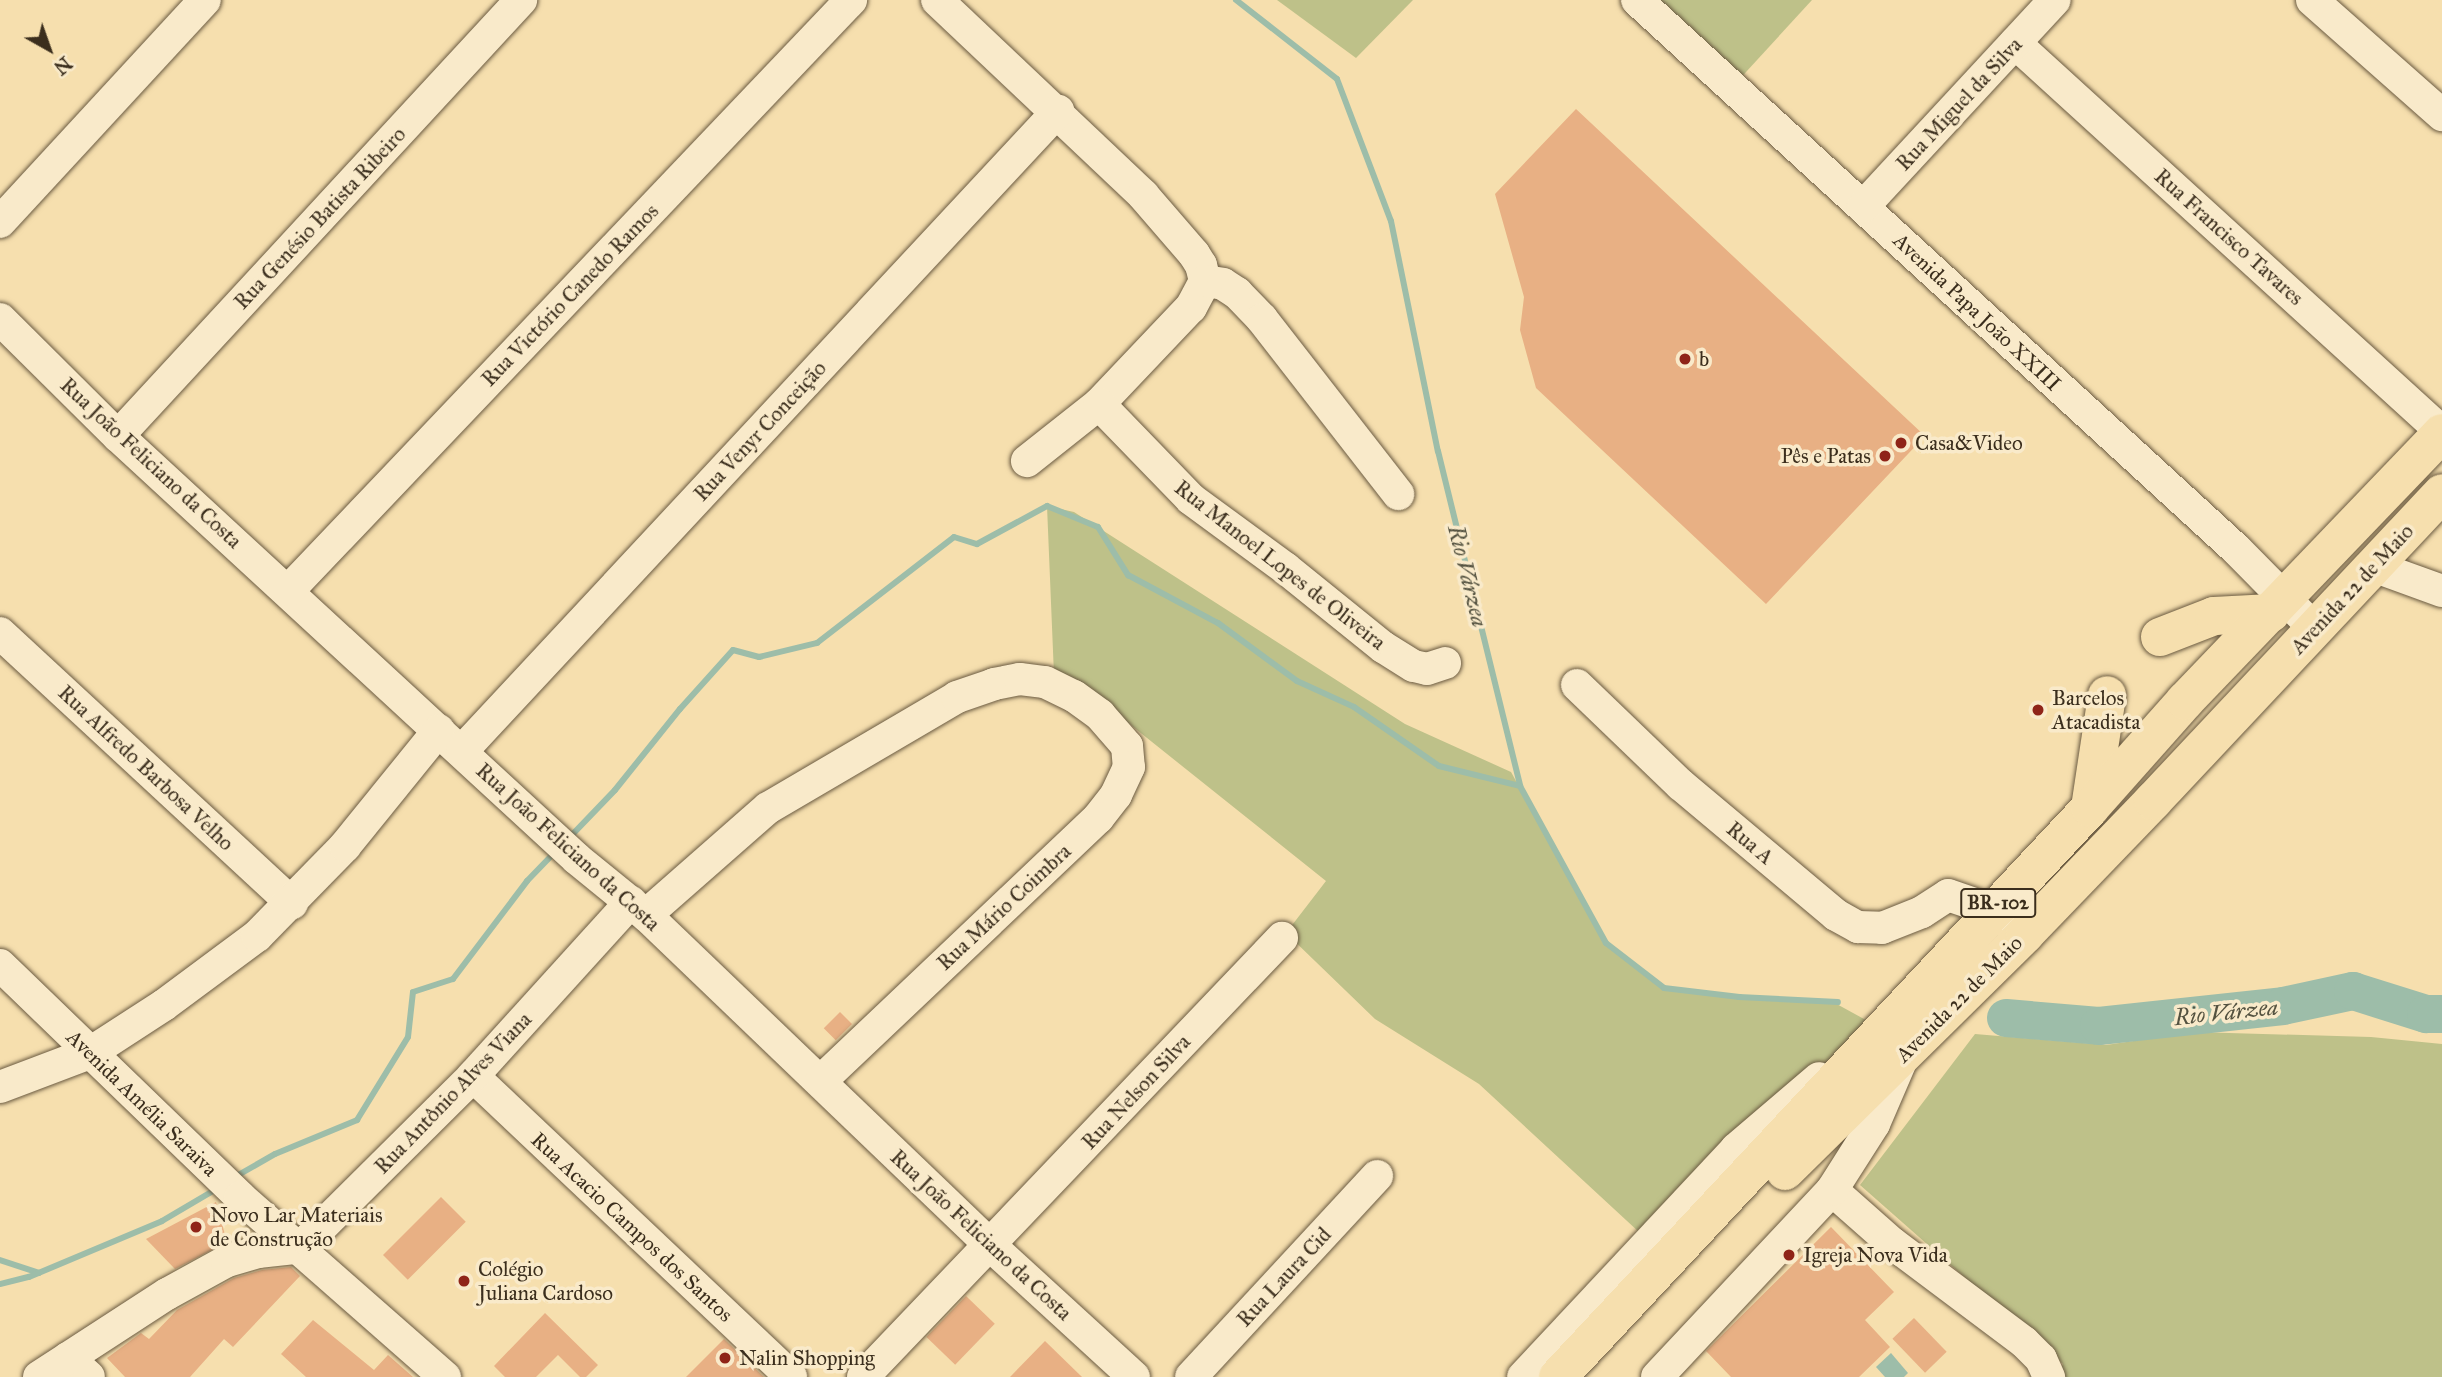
<!DOCTYPE html>
<meta charset="utf-8">
<style>
body{margin:0}
#map{position:relative;width:2442px;height:1377px;overflow:hidden;background:#f6dfae;font-family:"IM FELL Great Primer",serif}
div>[style]{position:absolute}
[style*='--x']{left:calc(var(--x)*1px);top:calc(var(--y)*1px);width:calc(var(--w)*1px);rotate:calc(var(--a)*1deg)}
.green>*{inset:0;background:#bec189}
.water>*{inset:0;background:#9dbda9}
.stream>*{height:6px;margin:-3px;padding:0 3px;transform-origin:3px;border-radius:3px;background:#9dbda9}
.river>*{height:38px;margin:-19px;padding:0 19px;transform-origin:19px;border-radius:19px;background:#9dbda9}
.building>*{inset:0;background:#e8b084;transform-origin:0 0}
.roads{filter:drop-shadow(0 0 2px #6a5a41) drop-shadow(0 0 2px #6a5a41)}
.minor>*{height:32px;margin:-16px;padding:0 16px;transform-origin:16px;border-radius:16px;background:#f9eaca}
.major>*{height:38px;margin:-19px;padding:0 19px;transform-origin:19px;border-radius:19px;background:#f6dfae}
.dots>*{width:19px;height:19px;translate:-50% -50%;box-sizing:border-box;border:4px solid #f9eaca;border-radius:50%}
span{translate:-50% -50%;white-space:nowrap;text-align:center;line-height:1.15;-webkit-text-stroke:7px #f9eaca;paint-order:stroke}
.shield-label span{padding:2px 5px;background:#f9eaca;border:2px solid;border-radius:5px;-webkit-text-stroke-width:0}
.shield-label{font-size:19px;color:#3b2e1d;font-weight:700}
.street-label{font-size:21px;color:#3b2e1d}
.poi-label{font-size:21px;color:#3b2e1d}
.left{translate:0 -50%;text-align:left}
.right{translate:-100% -50%;text-align:right}
.water-label{font-size:23px;color:#545240;font-style:italic}
.north{position:absolute;left:14px;top:14px;width:70px;height:70px;-webkit-text-stroke:5px #f9eaca;paint-order:stroke;rotate:140deg;font-size:19px;font-weight:700;line-height:28px;text-align:center;color:#3b2e1d}
.north::after{content:'';display:block;margin:auto;width:24px;height:32px;background:#3b2e1d;clip-path:polygon(50% 0,100% 100%,50% 72%,0 100%)}
</style>
<div id="map">
<div class="green">
<i style="clip-path:polygon(1277px 0,1413px 0,1356px 58px)"></i>
<i style="clip-path:polygon(1640px 0,1812px 0,1735px 84px)"></i>
<i style="clip-path:polygon(1047px 506px,1074px 512px,1405px 724px,1511px 772px,1606px 943px,1664px 988px,1739px 997px,1833px 1002px,1895px 1036px,1653px 1245px,1479px 1084px,1375px 1019px,1286px 933px,1326px 881px,1112px 710px,1054px 675px)"></i>
<i style="clip-path:polygon(2195px 1032px,2371px 1037px,2442px 1044px,2442px 1377px,2056px 1377px,2063px 1364px,1860px 1185px,1975px 1034px,2106px 1045px)"></i>
</div>
<div class="water">
<i style="clip-path:polygon(1891px 1353px,1908px 1373px,1904px 1377px,1885px 1377px,1876px 1367px)"></i>
</div>
<div class="stream">
<i style="--x:1236;--y:0;--w:128;--a:38"></i>
<i style="--x:1337;--y:79;--w:152;--a:69.2"></i>
<i style="--x:1391;--y:221;--w:235;--a:78.5"></i>
<i style="--x:1438;--y:451;--w:345;--a:76.2"></i>
<i style="--x:1520;--y:786;--w:179;--a:61.3"></i>
<i style="--x:1606;--y:943;--w:73;--a:37.8"></i>
<i style="--x:1664;--y:988;--w:76;--a:6.8"></i>
<i style="--x:1739;--y:997;--w:99;--a:2.9"></i>
<i style="--x:569;--y:838;--w:66;--a:-46.2"></i>
<i style="--x:615;--y:790;--w:104;--a:-51.3"></i>
<i style="--x:680;--y:709;--w:79;--a:-48.1"></i>
<i style="--x:733;--y:650;--w:27;--a:15"></i>
<i style="--x:759;--y:657;--w:60;--a:-13.6"></i>
<i style="--x:817;--y:643;--w:173;--a:-37.7"></i>
<i style="--x:954;--y:537;--w:24;--a:17"></i>
<i style="--x:977;--y:544;--w:80;--a:-28.5"></i>
<i style="--x:1047;--y:506;--w:55;--a:22.4"></i>
<i style="--x:1098;--y:527;--w:57;--a:58"></i>
<i style="--x:1128;--y:575;--w:102;--a:28.1"></i>
<i style="--x:1218;--y:623;--w:98;--a:36.3"></i>
<i style="--x:1297;--y:681;--w:63;--a:24.5"></i>
<i style="--x:1354;--y:707;--w:103;--a:34.8"></i>
<i style="--x:1439;--y:766;--w:83;--a:13.9"></i>
<i style="--x:233;--y:1178;--w:48;--a:-29.7"></i>
<i style="--x:275;--y:1154;--w:89;--a:-22.5"></i>
<i style="--x:357;--y:1120;--w:97;--a:-58.4"></i>
<i style="--x:408;--y:1037;--w:45;--a:-83.7"></i>
<i style="--x:413;--y:992;--w:42;--a:-18"></i>
<i style="--x:453;--y:979;--w:123;--a:-52.9"></i>
<i style="--x:527;--y:881;--w:42;--a:-46"></i>
<i style="--x:0;--y:1260;--w:41;--a:18.4"></i>
<i style="--x:0;--y:1284;--w:30;--a:-14"></i>
<i style="--x:29;--y:1277;--w:144;--a:-22.8"></i>
<i style="--x:162;--y:1221;--w:65;--a:-30.5"></i>
</div>
<div class="river">
<i style="--x:2006;--y:1018;--w:93;--a:4.9"></i>
<i style="--x:2099;--y:1026;--w:185;--a:-6.2"></i>
<i style="--x:2283;--y:1006;--w:72;--a:-12.1"></i>
<i style="--x:2353;--y:991;--w:77;--a:17.5"></i>
<i style="--x:2426;--y:1014;--w:16;--a:0"></i>
</div>
<div class="building">
<i style="clip-path:polygon(1576px 109px,1925px 436px,1766px 604px,1536px 388px,1520px 330px,1524px 297px,1495px 194px)"></i>
<i style="left:840px;top:1012px;width:17px;height:23px;rotate:45deg"></i>
<i style="left:441px;top:1197px;width:35px;height:82px;rotate:45deg"></i>
<i style="clip-path:polygon(216px 1202px,227px 1242px,175px 1269px,146px 1239px)"></i>
<i style="clip-path:polygon(1831px 1227px,1894px 1292px,1865px 1320px,1890px 1347px,1859px 1377px,1731px 1377px,1706px 1351px)"></i>
<i style="clip-path:polygon(291px 1267px,300px 1276px,233px 1347px,224px 1339px,190px 1377px,125px 1377px,107px 1358px,141px 1333px,149px 1339px,177px 1310px,234px 1278px,262px 1270px)"></i>
<i style="left:966px;top:1296px;width:40px;height:57px;rotate:44deg"></i>
<i style="clip-path:polygon(545px 1313px,598px 1365px,586px 1377px,580px 1377px,558px 1355px,536px 1377px,505px 1377px,494px 1366px)"></i>
<i style="left:1914px;top:1318px;width:47px;height:30px;rotate:46deg"></i>
<i style="clip-path:polygon(313px 1320px,374px 1370px,388px 1355px,413px 1377px,306px 1377px,281px 1354px)"></i>
<i style="clip-path:polygon(724px 1339px,764px 1377px,686px 1377px)"></i>
<i style="clip-path:polygon(1045px 1341px,1082px 1377px,1010px 1377px)"></i>
</div>
<div class="roads">
<div class="minor">
<i style="--x:937;--y:0;--w:284;--a:43.4"></i>
<i style="--x:1143;--y:195;--w:78;--a:49.2"></i>
<i style="--x:1194;--y:254;--w:13;--a:58"></i>
<i style="--x:1201;--y:265;--w:16;--a:76"></i>
<i style="--x:1205;--y:281;--w:30;--a:118"></i>
<i style="--x:1191;--y:307;--w:134;--a:133.5"></i>
<i style="--x:1099;--y:404;--w:92;--a:141.6"></i>
<i style="--x:1637;--y:0;--w:813;--a:42.51"></i>
<i style="--x:2236;--y:549;--w:111;--a:45.4"></i>
<i style="--x:2312;--y:0;--w:174;--a:41.5"></i>
<i style="--x:2015;--y:43;--w:578;--a:42.33"></i>
<i style="--x:1863;--y:207;--w:282;--a:-47.2"></i>
<i style="--x:0;--y:222;--w:302;--a:-47.3"></i>
<i style="--x:1205;--y:281;--w:18;--a:9"></i>
<i style="--x:1223;--y:284;--w:17;--a:33"></i>
<i style="--x:1237;--y:293;--w:36;--a:46"></i>
<i style="--x:1262;--y:319;--w:222;--a:52.1"></i>
<i style="--x:0;--y:319;--w:166;--a:44.8"></i>
<i style="--x:118;--y:436;--w:624;--a:42.66"></i>
<i style="--x:577;--y:859;--w:89;--a:39.1"></i>
<i style="--x:646;--y:915;--w:478;--a:43.8"></i>
<i style="--x:991;--y:1246;--w:194;--a:42.5"></i>
<i style="--x:1099;--y:404;--w:132;--a:45.9"></i>
<i style="--x:1191;--y:499;--w:117;--a:36.3"></i>
<i style="--x:1285;--y:568;--w:126;--a:38.9"></i>
<i style="--x:1383;--y:647;--w:36;--a:32"></i>
<i style="--x:1414;--y:666;--w:13;--a:13"></i>
<i style="--x:1427;--y:669;--w:19;--a:-18"></i>
<i style="--x:118;--y:436;--w:594;--a:-47.25"></i>
<i style="--x:2373;--y:566;--w:73;--a:19.9"></i>
<i style="--x:289;--y:590;--w:815;--a:-46.39"></i>
<i style="--x:0;--y:633;--w:398;--a:42.8"></i>
<i style="--x:1577;--y:685;--w:144;--a:43.9"></i>
<i style="--x:1681;--y:785;--w:202;--a:40"></i>
<i style="--x:1836;--y:915;--w:25;--a:29"></i>
<i style="--x:1858;--y:927;--w:24;--a:2"></i>
<i style="--x:1882;--y:928;--w:43;--a:-21.8"></i>
<i style="--x:1922;--y:912;--w:31;--a:-33"></i>
<i style="--x:1948;--y:895;--w:46;--a:18.8"></i>
<i style="--x:1992;--y:910;--w:22;--a:36"></i>
<i style="--x:462;--y:751;--w:875;--a:-47.04"></i>
<i style="--x:646;--y:915;--w:162;--a:-41.3"></i>
<i style="--x:768;--y:808;--w:219;--a:-30.4"></i>
<i style="--x:957;--y:697;--w:39;--a:-19"></i>
<i style="--x:994;--y:684;--w:26;--a:-11"></i>
<i style="--x:1020;--y:679;--w:25;--a:7"></i>
<i style="--x:1045;--y:682;--w:32;--a:26"></i>
<i style="--x:1074;--y:696;--w:32;--a:36"></i>
<i style="--x:1100;--y:715;--w:41;--a:48.9"></i>
<i style="--x:1127;--y:746;--w:21;--a:85"></i>
<i style="--x:1129;--y:767;--w:31;--a:115"></i>
<i style="--x:1116;--y:795;--w:29;--a:128"></i>
<i style="--x:1098;--y:818;--w:382;--a:136.5"></i>
<i style="--x:0;--y:965;--w:334;--a:44"></i>
<i style="--x:240;--y:1197;--w:273;--a:41.3"></i>
<i style="--x:473;--y:1076;--w:438;--a:43.4"></i>
<i style="--x:0;--y:1087;--w:96;--a:-20.7"></i>
<i style="--x:90;--y:1053;--w:88;--a:-33"></i>
<i style="--x:164;--y:1005;--w:116;--a:-36.6"></i>
<i style="--x:257;--y:936;--w:126;--a:-45.6"></i>
<i style="--x:345;--y:846;--w:149;--a:-51"></i>
<i style="--x:1832;--y:1190;--w:80;--a:41.5"></i>
<i style="--x:1892;--y:1243;--w:165;--a:36.9"></i>
<i style="--x:2024;--y:1342;--w:24;--a:45"></i>
<i style="--x:2041;--y:1359;--w:20;--a:66"></i>
<i style="--x:68;--y:1358;--w:28;--a:42"></i>
<i style="--x:39;--y:1377;--w:153;--a:-33"></i>
<i style="--x:167;--y:1294;--w:68;--a:-28.8"></i>
<i style="--x:227;--y:1261;--w:32;--a:-16"></i>
<i style="--x:258;--y:1252;--w:39;--a:-6"></i>
<i style="--x:297;--y:1248;--w:14;--a:-36"></i>
<i style="--x:308;--y:1240;--w:233;--a:-44.8"></i>
<i style="--x:473;--y:1076;--w:235;--a:-47.8"></i>
<i style="--x:863;--y:1377;--w:607;--a:-46.34"></i>
<i style="--x:1191;--y:1377;--w:274;--a:-47.2"></i>
<i style="--x:1523;--y:1377;--w:312;--a:-46.9"></i>
<i style="--x:1736;--y:1149;--w:109;--a:-40.5"></i>
<i style="--x:1657;--y:1377;--w:256;--a:-46.9"></i>
<i style="--x:1832;--y:1190;--w:78;--a:-57.5"></i>
<i style="--x:1874;--y:1124;--w:71;--a:-66.7"></i>
</div>
<div class="major">
<i style="--x:2160;--y:637;--w:58;--a:-21.3"></i>
<i style="--x:2214;--y:616;--w:57;--a:-3"></i>
<i style="--x:2090;--y:808;--w:114;--a:-81.4"></i>
<i style="--x:1785;--y:1171;--w:337;--a:-44.6"></i>
<i style="--x:2025;--y:934;--w:185;--a:-46.1"></i>
<i style="--x:2153;--y:801;--w:422;--a:-46.8"></i>
<i style="--x:1558;--y:1377;--w:779;--a:-46.92"></i>
<i style="--x:2090;--y:808;--w:143;--a:-48.4"></i>
<i style="--x:2185;--y:701;--w:371;--a:-46.2"></i>
</div>
</div>
<div class="dots">
<i style="left:1685px;top:359px;background:#8f2418"></i>
<i style="left:1901px;top:443px;background:#8f2418"></i>
<i style="left:1885px;top:456px;background:#8f2418"></i>
<i style="left:2038px;top:710px;background:#8f2418"></i>
<i style="left:196px;top:1227px;background:#8f2418"></i>
<i style="left:1789px;top:1255px;background:#8f2418"></i>
<i style="left:464px;top:1281px;background:#8f2418"></i>
<i style="left:725px;top:1358px;background:#8f2418"></i>
</div>
<div class="shield-label">
<span style="left:1998px;top:903px">BR-102</span>
</div>
<div class="street-label">
<span style="left:1959px;top:104px;rotate:-47deg">Rua Miguel da Silva</span>
<span style="left:320px;top:218px;rotate:-47deg">Rua Genésio Batista Ribeiro</span>
<span style="left:2229px;top:237px;rotate:42deg">Rua Francisco Tavares</span>
<span style="left:570px;top:295px;rotate:-46deg">Rua Victório Canedo Ramos</span>
<span style="left:1977px;top:312px;rotate:43deg">Avenida Papa João XXIII</span>
<span style="left:760px;top:431px;rotate:-47deg">Rua Venyr Conceição</span>
<span style="left:151px;top:463px;rotate:43deg">Rua João Feliciano da Costa</span>
<span style="left:1280px;top:565px;rotate:38deg">Rua Manoel Lopes de Oliveira</span>
<span style="left:2352px;top:589px;rotate:-47deg">Avenida 22 de Maio</span>
<span style="left:146px;top:768px;rotate:43deg">Rua Alfredo Barbosa Velho</span>
<span style="left:1750px;top:843px;rotate:40deg">Rua A</span>
<span style="left:568px;top:847px;rotate:42deg">Rua João Feliciano da Costa</span>
<span style="left:1004px;top:907px;rotate:-43deg">Rua Mário Coimbra</span>
<span style="left:1959px;top:999px;rotate:-45deg">Avenida 22 de Maio</span>
<span style="left:1136px;top:1092px;rotate:-47deg">Rua Nelson Silva</span>
<span style="left:453px;top:1093px;rotate:-46deg">Rua Antônio Alves Viana</span>
<span style="left:142px;top:1103px;rotate:44deg">Avenida Amélia Saraiva</span>
<span style="left:632px;top:1227px;rotate:43deg">Rua Acacio Campos dos Santos</span>
<span style="left:981px;top:1235px;rotate:43deg">Rua João Feliciano da Costa</span>
<span style="left:1284px;top:1277px;rotate:-47deg">Rua Laura Cid</span>
</div>
<div class="poi-label">
<span class="left" style="left:1699px;top:359px">b</span>
<span class="left" style="left:1915px;top:443px">Casa&amp;Video</span>
<span class="right" style="left:1871px;top:456px">Pês e Patas</span>
<span class="left" style="left:2052px;top:710px">Barcelos<br>Atacadista</span>
<span class="left" style="left:210px;top:1227px">Novo Lar Materiais<br>de Construção</span>
<span class="left" style="left:1803px;top:1255px">Igreja Nova Vida</span>
<span class="left" style="left:478px;top:1281px">Colégio<br>Juliana Cardoso</span>
<span class="left" style="left:739px;top:1358px">Nalin Shopping</span>
</div>
<div class="water-label">
<span style="left:1468px;top:576px;rotate:76deg">Rio Várzea</span>
<span style="left:2226px;top:1012px;rotate:-6deg">Rio Várzea</span>
</div>
<div class="north">N</div>
</div>
